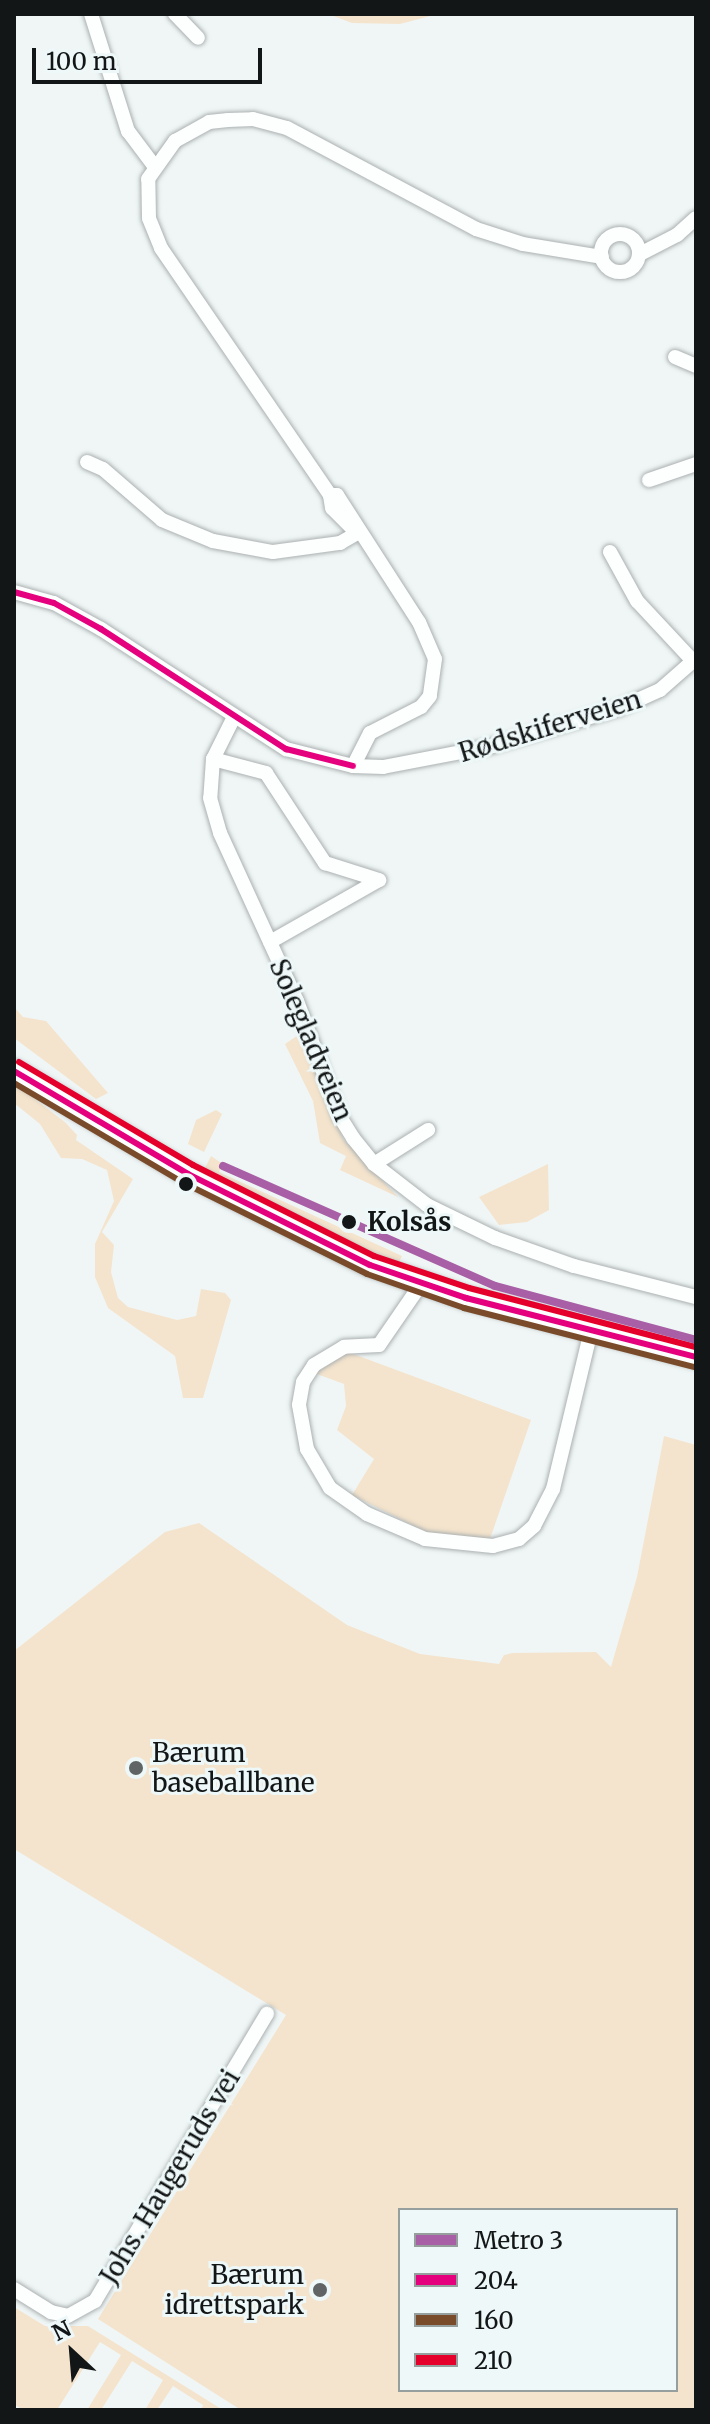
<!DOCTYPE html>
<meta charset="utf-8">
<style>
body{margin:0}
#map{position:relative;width:710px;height:2424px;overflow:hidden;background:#f0f6f6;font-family:Merriweather,serif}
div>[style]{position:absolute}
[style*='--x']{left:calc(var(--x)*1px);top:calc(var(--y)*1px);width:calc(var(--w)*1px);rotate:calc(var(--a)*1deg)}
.green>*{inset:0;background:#f4e4cd}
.roads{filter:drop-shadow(0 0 2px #abb0b0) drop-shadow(0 0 2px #abb0b0)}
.street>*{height:14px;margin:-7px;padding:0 7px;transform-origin:7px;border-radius:7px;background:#fdfefe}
.street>.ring{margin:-7px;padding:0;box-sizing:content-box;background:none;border:14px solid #fdfefe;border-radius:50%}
.primary>*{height:22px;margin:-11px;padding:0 11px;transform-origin:11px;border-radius:11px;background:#fdfefe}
.bus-1>*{height:6px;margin:-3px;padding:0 3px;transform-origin:3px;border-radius:3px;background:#e5007d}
.bus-2>*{height:6px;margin:-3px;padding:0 3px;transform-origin:3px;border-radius:3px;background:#7a4b2a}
.bus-3>*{height:6px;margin:-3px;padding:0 3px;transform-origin:3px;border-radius:3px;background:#e4002b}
.metro-1>*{height:8px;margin:-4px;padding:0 4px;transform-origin:4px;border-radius:4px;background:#a85fa5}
.dots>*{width:22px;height:22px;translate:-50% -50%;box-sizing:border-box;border:4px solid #eef8f8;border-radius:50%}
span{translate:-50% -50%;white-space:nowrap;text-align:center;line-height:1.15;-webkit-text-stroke:6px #eef8f8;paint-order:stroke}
.street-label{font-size:26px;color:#131617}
.stop-label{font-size:26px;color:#131617;font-weight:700}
.left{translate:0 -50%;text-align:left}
.poi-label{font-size:26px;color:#131617}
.right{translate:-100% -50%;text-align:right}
.frame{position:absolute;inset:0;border:16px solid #131617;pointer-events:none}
.legend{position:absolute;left:398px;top:2208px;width:280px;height:184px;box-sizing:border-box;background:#eef8f8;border:2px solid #969e9e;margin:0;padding:10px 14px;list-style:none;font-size:24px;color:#131617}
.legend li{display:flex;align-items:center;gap:16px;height:40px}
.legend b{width:40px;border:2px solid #969e9e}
.north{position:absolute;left:32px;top:2312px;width:80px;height:80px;-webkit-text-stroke:6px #eef8f8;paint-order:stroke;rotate:334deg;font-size:22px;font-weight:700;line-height:32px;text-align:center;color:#131617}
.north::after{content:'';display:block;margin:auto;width:28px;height:36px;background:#131617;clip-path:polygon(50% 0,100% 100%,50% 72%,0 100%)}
.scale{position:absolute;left:32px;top:48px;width:230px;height:36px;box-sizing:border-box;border:4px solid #131617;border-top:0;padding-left:10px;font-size:24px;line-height:28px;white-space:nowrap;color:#131617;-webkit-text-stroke:6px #eef8f8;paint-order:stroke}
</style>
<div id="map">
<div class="green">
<i style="clip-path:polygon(328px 14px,438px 14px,400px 24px,352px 23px)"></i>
<i style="clip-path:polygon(14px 1007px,23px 1017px,46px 1021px,108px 1093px,96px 1099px,14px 1038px)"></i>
<i style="clip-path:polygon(301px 1033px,343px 1139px,398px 1197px,340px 1170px,346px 1156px,320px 1143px,313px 1101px,285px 1044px)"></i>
<i style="clip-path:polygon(14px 1083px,66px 1123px,77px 1135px,76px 1140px,133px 1179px,102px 1232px,114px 1245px,111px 1272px,118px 1298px,128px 1307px,177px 1320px,196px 1316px,201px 1289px,225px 1293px,231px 1300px,203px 1398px,183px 1398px,175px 1356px,108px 1308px,95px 1277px,95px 1244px,114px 1201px,107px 1170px,82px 1159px,61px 1158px,40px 1124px,14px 1103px)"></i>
<i style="clip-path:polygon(216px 1110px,222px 1114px,204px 1152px,188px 1144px,196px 1120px)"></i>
<i style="clip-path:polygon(211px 1156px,223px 1164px,219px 1172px,402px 1256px,397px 1266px,204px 1170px)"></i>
<i style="clip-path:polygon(548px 1164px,549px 1210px,527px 1222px,499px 1225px,479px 1197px)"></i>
<i style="clip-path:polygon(340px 1349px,531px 1420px,490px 1539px,432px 1535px,352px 1495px,374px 1459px,337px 1430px,346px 1406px,344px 1384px,317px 1374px)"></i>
<i style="clip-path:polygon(evenodd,664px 1436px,696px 1445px,696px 2410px,241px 2410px,98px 2319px,286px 2015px,14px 1849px,14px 1651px,165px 1532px,199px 1523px,347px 1625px,420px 1654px,499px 1664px,504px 1655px,513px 1653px,596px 1652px,611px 1667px,637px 1577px,664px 1436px,400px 2210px,676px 2210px,676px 2390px,400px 2390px,400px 2210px)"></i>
<i style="clip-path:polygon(14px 2307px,45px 2326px,88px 2326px,223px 2410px,201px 2410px,203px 2405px,173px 2386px,157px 2410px,145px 2410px,163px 2380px,132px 2361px,101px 2410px,87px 2410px,121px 2355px,100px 2342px,57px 2410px,23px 2410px,14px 2404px)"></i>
</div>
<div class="roads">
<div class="street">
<i style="--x:91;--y:14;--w:123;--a:72.5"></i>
<i style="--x:128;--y:131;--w:45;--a:53.1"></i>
<i style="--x:175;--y:14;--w:33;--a:46"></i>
<i class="ring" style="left:601px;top:234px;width:24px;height:24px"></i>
<i style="--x:640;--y:254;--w:42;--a:-27.2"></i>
<i style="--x:677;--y:235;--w:25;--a:-42"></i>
<i style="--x:675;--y:357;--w:23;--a:23"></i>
<i style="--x:87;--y:462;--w:17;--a:24"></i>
<i style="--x:103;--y:469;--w:78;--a:40.8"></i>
<i style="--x:162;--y:520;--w:55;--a:22.4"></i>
<i style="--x:213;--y:541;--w:61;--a:10.4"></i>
<i style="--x:273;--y:552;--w:68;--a:-7.7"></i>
<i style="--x:340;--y:543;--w:20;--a:-30"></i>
<i style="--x:649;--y:480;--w:50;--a:-18.8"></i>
<i style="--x:330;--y:495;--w:7;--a:0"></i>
<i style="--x:337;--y:495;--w:151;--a:57.2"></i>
<i style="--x:419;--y:622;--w:40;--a:66.6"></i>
<i style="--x:435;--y:659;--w:37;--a:98"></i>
<i style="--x:430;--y:696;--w:14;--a:129"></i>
<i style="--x:421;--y:707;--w:57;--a:153"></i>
<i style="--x:370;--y:733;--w:37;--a:117"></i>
<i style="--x:357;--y:533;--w:35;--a:-135"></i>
<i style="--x:332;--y:508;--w:13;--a:-99"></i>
<i style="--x:330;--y:495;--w:299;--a:-124.4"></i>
<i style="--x:161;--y:248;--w:32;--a:-112"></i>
<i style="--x:149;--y:218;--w:39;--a:-91"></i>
<i style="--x:148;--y:179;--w:47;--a:-54.6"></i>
<i style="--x:175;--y:141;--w:39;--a:-29"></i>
<i style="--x:209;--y:122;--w:19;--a:-6"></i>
<i style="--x:228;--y:120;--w:25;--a:-2"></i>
<i style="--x:253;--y:119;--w:35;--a:15"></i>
<i style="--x:287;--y:128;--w:214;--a:28.1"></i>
<i style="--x:476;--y:229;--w:49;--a:17.7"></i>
<i style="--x:523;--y:244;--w:80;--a:9.3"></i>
<i style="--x:14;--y:592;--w:41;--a:15.4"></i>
<i style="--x:54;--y:603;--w:54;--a:29"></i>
<i style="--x:101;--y:629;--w:221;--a:33"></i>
<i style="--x:286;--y:749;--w:69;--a:14.2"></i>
<i style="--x:353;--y:766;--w:30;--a:2"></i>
<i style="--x:383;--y:767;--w:111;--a:-10.9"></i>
<i style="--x:492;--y:746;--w:134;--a:-16.5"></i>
<i style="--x:620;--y:708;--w:44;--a:-24.2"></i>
<i style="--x:660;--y:690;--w:44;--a:-41.3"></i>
<i style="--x:693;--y:661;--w:82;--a:-133"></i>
<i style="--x:637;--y:601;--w:56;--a:-118.9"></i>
<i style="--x:234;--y:717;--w:47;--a:116.6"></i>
<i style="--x:213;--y:759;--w:39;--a:94"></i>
<i style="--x:210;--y:798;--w:36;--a:74"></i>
<i style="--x:220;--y:833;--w:185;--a:65.4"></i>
<i style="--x:297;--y:1001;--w:124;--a:69.7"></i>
<i style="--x:340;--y:1117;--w:25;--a:58"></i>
<i style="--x:353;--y:1138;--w:33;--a:51"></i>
<i style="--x:374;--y:1164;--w:67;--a:37.7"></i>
<i style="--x:427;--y:1205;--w:76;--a:25.9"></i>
<i style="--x:495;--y:1238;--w:84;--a:19.5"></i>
<i style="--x:574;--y:1266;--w:126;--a:14.3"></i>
<i style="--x:213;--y:759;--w:55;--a:14.8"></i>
<i style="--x:266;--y:773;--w:108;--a:56.8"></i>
<i style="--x:325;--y:863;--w:57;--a:17.5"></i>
<i style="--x:270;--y:942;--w:125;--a:-29.6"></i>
<i style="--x:374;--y:1164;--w:64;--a:-32.2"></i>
<i style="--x:421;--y:1284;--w:74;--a:124.5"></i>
<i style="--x:379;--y:1345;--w:35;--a:177"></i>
<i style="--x:344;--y:1347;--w:35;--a:149"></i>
<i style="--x:314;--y:1365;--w:20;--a:123"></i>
<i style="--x:303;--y:1382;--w:23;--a:100"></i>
<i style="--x:299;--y:1405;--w:45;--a:79.7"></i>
<i style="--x:307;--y:1449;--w:45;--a:59.5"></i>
<i style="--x:330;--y:1488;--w:45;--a:35.1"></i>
<i style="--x:367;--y:1514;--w:63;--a:23.3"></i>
<i style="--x:425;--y:1539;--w:68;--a:5.9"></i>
<i style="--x:493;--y:1546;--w:27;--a:-15"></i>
<i style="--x:519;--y:1539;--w:20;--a:-41"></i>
<i style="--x:534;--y:1526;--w:42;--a:-62.8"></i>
<i style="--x:553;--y:1489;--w:163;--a:-76.5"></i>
<i style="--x:14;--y:2289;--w:44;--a:31.9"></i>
<i style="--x:51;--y:2312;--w:17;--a:13"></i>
<i style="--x:68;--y:2316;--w:31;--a:-29"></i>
<i style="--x:95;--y:2301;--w:335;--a:-59.1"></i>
</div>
<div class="primary">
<i style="--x:14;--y:1071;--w:202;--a:30.6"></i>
<i style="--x:188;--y:1174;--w:203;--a:26.6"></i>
<i style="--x:370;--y:1265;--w:102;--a:19"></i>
<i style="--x:466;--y:1298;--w:237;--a:14.4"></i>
</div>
</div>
<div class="bus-1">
<i style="--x:14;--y:592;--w:41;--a:15.4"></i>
<i style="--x:54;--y:603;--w:54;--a:29"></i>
<i style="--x:101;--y:629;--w:221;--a:33"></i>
<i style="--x:286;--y:749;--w:69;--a:14.2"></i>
<i style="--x:14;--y:1071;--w:202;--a:30.6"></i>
<i style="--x:188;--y:1174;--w:203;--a:26.6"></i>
<i style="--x:370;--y:1265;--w:102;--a:19"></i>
<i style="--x:466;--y:1298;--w:237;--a:14.4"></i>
</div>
<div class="bus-2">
<i style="--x:14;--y:1083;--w:197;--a:30.5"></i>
<i style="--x:184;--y:1183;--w:204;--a:26.4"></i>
<i style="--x:367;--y:1274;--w:103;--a:19.3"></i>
<i style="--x:464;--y:1308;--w:237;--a:14.4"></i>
</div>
<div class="bus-3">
<i style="--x:19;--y:1062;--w:202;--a:30.6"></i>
<i style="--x:193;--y:1165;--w:203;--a:26.7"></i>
<i style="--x:374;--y:1256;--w:100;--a:18.6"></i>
<i style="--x:469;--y:1288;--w:235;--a:14.6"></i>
</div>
<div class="metro-1">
<i style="--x:223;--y:1166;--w:297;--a:23.8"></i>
<i style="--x:495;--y:1286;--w:208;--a:15"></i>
</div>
<div class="dots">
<i style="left:186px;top:1184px;background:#131617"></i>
<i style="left:349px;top:1222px;background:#131617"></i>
<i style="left:136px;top:1768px;background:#606465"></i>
<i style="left:320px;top:2290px;background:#606465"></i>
</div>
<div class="street-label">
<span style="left:550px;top:726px;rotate:-17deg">Rødskiferveien</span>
<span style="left:311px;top:1040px;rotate:67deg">Solegladveien</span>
<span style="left:170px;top:2177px;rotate:-59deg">Johs. Haugeruds vei</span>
</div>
<div class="stop-label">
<span class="left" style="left:367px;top:1222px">Kolsås</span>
</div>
<div class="poi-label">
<span class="left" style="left:152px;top:1768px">Bærum<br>baseballbane</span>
<span class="right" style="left:304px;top:2290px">Bærum<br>idrettspark</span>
</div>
<div class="frame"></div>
<ul class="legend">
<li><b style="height:10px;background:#a85fa5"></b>Metro 3</li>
<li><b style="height:10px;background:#e5007d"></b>204</li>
<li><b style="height:10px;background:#7a4b2a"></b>160</li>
<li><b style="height:10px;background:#e4002b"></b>210</li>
</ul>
<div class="north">N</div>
<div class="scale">100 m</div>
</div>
